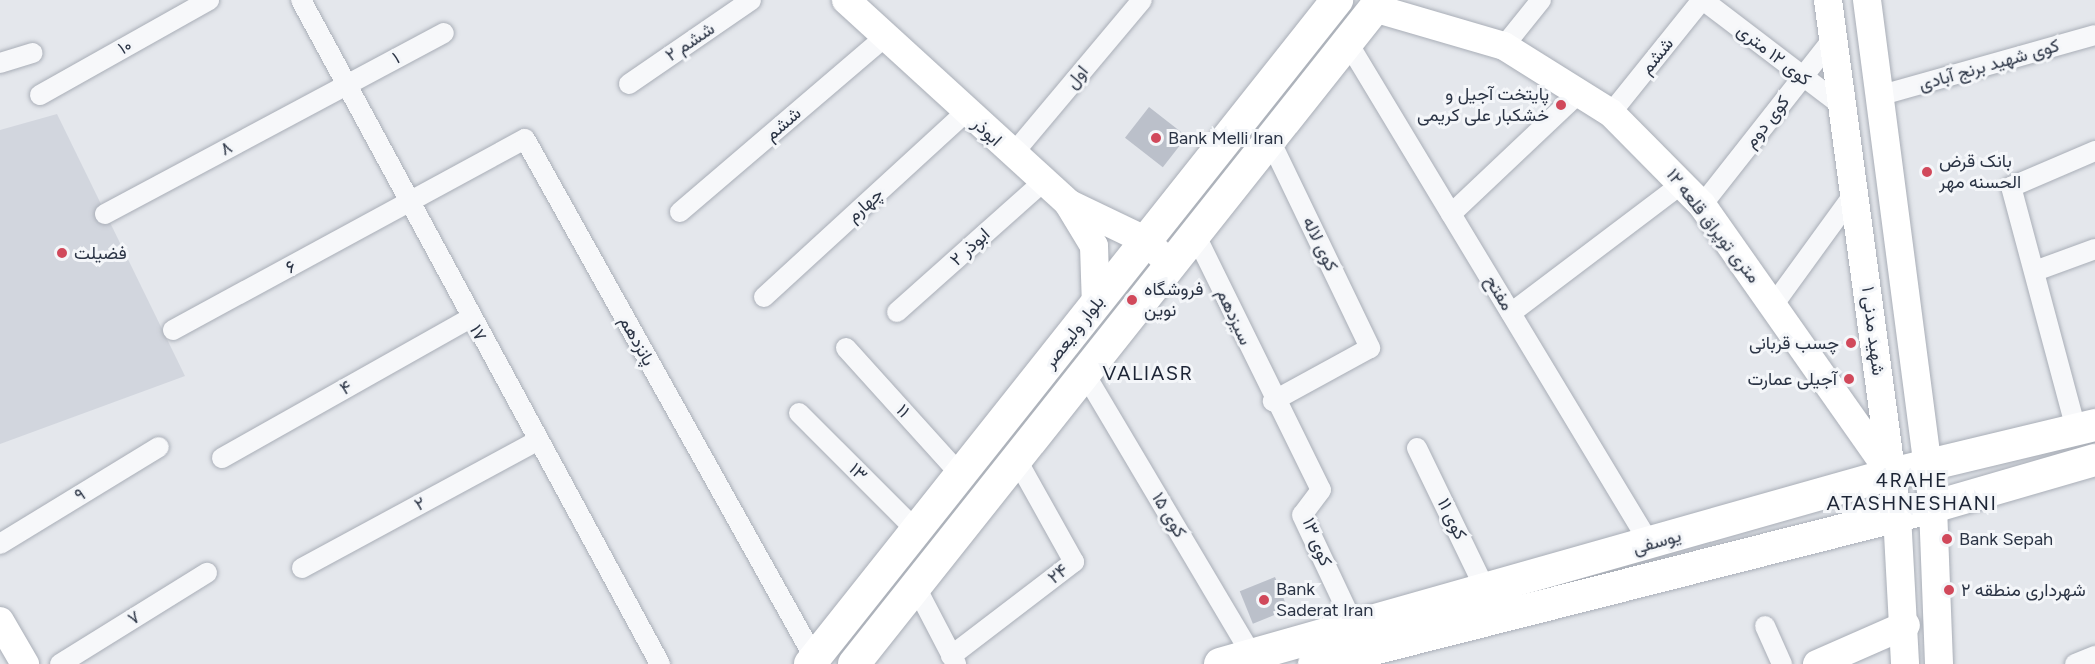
<!DOCTYPE html>
<meta charset="utf-8">
<style>
body{margin:0}
#map{position:relative;width:2095px;height:664px;overflow:hidden;background:#e4e7ec;font-family:Figtree,Vazirmatn,sans-serif}
div>[style]{position:absolute}
[style*='--x']{left:calc(var(--x)*1px);top:calc(var(--y)*1px);width:calc(var(--w)*1px);rotate:calc(var(--a)*1deg)}
.built>*{inset:0;background:#d2d6de}
.building>*{inset:0;background:#bbc0ca;transform-origin:0 0}
.roads{filter:drop-shadow(0 0 2px #a9aeb7) drop-shadow(0 0 2px #a9aeb7)}
.street>*{height:20px;margin:-10px;padding:0 10px;transform-origin:10px;border-radius:10px;background:#f7f8fa}
.secondary>*{height:28px;margin:-14px;padding:0 14px;transform-origin:14px;border-radius:14px;background:#fff}
.primary>*{height:32px;margin:-16px;padding:0 16px;transform-origin:16px;border-radius:16px;background:#fff}
.dots>*{width:16px;height:16px;translate:-50% -50%;box-sizing:border-box;border:3px solid #f4f6f9;border-radius:50%}
span{translate:-50% -50%;white-space:nowrap;text-align:center;line-height:1.15;-webkit-text-stroke:6px #f4f6f9;paint-order:stroke}
.street-label{font-size:18px;color:#2b3445}
.poi-label{font-size:18px;color:#2b3445}
.right{translate:-100% -50%;text-align:right}
.left{translate:0 -50%;text-align:left}
.neighbourhood-label{font-size:20px;color:#1d2536;letter-spacing:1.5px}
</style>
<div id="map">
<div class="built">
<i style="clip-path:polygon(57px 114px,185px 376px,0 444px,0 130px)"></i>
</div>
<div class="building">
<i style="left:1149px;top:107px;width:48px;height:39px;rotate:38deg"></i>
<i style="left:1275px;top:577px;width:35px;height:38px;rotate:68deg"></i>
</div>
<div class="roads">
<div class="street">
<i style="--x:301;--y:0;--w:755;--a:61.6"></i>
<i style="--x:1703;--y:0;--w:180;--a:37.3"></i>
<i style="--x:1348;--y:43;--w:585;--a:58.92"></i>
<i style="--x:1504;--y:46;--w:59;--a:-51.2"></i>
<i style="--x:0;--y:63;--w:34;--a:-17"></i>
<i style="--x:629;--y:84;--w:148;--a:-34.5"></i>
<i style="--x:40;--y:95;--w:194;--a:-29.3"></i>
<i style="--x:1882;--y:95;--w:221;--a:-15.7"></i>
<i style="--x:1611;--y:113;--w:145;--a:-51.2"></i>
<i style="--x:1270;--y:140;--w:231;--a:64.3"></i>
<i style="--x:1370;--y:348;--w:111;--a:151.3"></i>
<i style="--x:1012;--y:155;--w:202;--a:-50"></i>
<i style="--x:1702;--y:205;--w:210;--a:-51.8"></i>
<i style="--x:680;--y:212;--w:270;--a:-40.5"></i>
<i style="--x:105;--y:214;--w:384;--a:-28.1"></i>
<i style="--x:1451;--y:214;--w:178;--a:-43.4"></i>
<i style="--x:1195;--y:234;--w:285;--a:63.8"></i>
<i style="--x:1321;--y:490;--w:31;--a:127"></i>
<i style="--x:1302;--y:515;--w:127;--a:64.8"></i>
<i style="--x:2035;--y:271;--w:64;--a:-20.1"></i>
<i style="--x:764;--y:297;--w:274;--a:-42.5"></i>
<i style="--x:1774;--y:304;--w:140;--a:-54"></i>
<i style="--x:897;--y:312;--w:195;--a:-41.7"></i>
<i style="--x:1511;--y:313;--w:217;--a:-37.1"></i>
<i style="--x:173;--y:330;--w:400;--a:-28.5"></i>
<i style="--x:525;--y:139;--w:595;--a:60.85"></i>
<i style="--x:846;--y:348;--w:170;--a:47.9"></i>
<i style="--x:1085;--y:374;--w:327;--a:59.3"></i>
<i style="--x:799;--y:413;--w:167;--a:45"></i>
<i style="--x:2076;--y:429;--w:251;--a:-105"></i>
<i style="--x:2011;--y:187;--w:91;--a:-23.2"></i>
<i style="--x:1417;--y:448;--w:159;--a:64.2"></i>
<i style="--x:222;--y:458;--w:285;--a:-29.4"></i>
<i style="--x:0;--y:544;--w:186;--a:-31.4"></i>
<i style="--x:302;--y:568;--w:267;--a:-28.4"></i>
<i style="--x:917;--y:589;--w:85;--a:62.5"></i>
<i style="--x:1765;--y:626;--w:42;--a:65.9"></i>
<i style="--x:951;--y:656;--w:155;--a:-37.4"></i>
<i style="--x:1074;--y:562;--w:115;--a:-119.2"></i>
<i style="--x:60;--y:664;--w:173;--a:-31.8"></i>
<i style="--x:2075;--y:664;--w:22;--a:-22"></i>
</div>
<div class="secondary">
<i style="--x:846;--y:0;--w:301;--a:42.4"></i>
<i style="--x:1068;--y:203;--w:85;--a:25.7"></i>
<i style="--x:1145;--y:240;--w:35;--a:44"></i>
<i style="--x:1828;--y:0;--w:520;--a:82.37"></i>
<i style="--x:1897;--y:515;--w:149;--a:86.9"></i>
<i style="--x:1867;--y:0;--w:511;--a:82.58"></i>
<i style="--x:1933;--y:507;--w:157;--a:87.8"></i>
<i style="--x:1374;--y:8;--w:135;--a:16.3"></i>
<i style="--x:1504;--y:46;--w:126;--a:32.1"></i>
<i style="--x:1611;--y:113;--w:129;--a:45.3"></i>
<i style="--x:1702;--y:205;--w:329;--a:54.9"></i>
<i style="--x:1068;--y:203;--w:50;--a:58.8"></i>
<i style="--x:1094;--y:246;--w:60;--a:88.1"></i>
<i style="--x:0;--y:621;--w:50;--a:59.8"></i>
<i style="--x:1817;--y:664;--w:97;--a:-23.7"></i>
</div>
<div class="primary">
<i style="--x:810;--y:664;--w:848;--a:-51.56"></i>
<i style="--x:854;--y:664;--w:848;--a:-51.56"></i>
<i style="--x:1220;--y:664;--w:697;--a:-15.81"></i>
<i style="--x:1891;--y:474;--w:210;--a:-13.5"></i>
<i style="--x:1314;--y:664;--w:639;--a:-14.23"></i>
<i style="--x:1933;--y:507;--w:169;--a:-16.2"></i>
</div>
</div>
<div class="dots">
<i style="left:1561px;top:105px;background:#d1495b"></i>
<i style="left:1156px;top:138px;background:#d1495b"></i>
<i style="left:1927px;top:172px;background:#d1495b"></i>
<i style="left:62px;top:253px;background:#d1495b"></i>
<i style="left:1132px;top:300px;background:#d1495b"></i>
<i style="left:1851px;top:343px;background:#d1495b"></i>
<i style="left:1849px;top:379px;background:#d1495b"></i>
<i style="left:1947px;top:539px;background:#d1495b"></i>
<i style="left:1949px;top:590px;background:#d1495b"></i>
<i style="left:1264px;top:600px;background:#d1495b"></i>
</div>
<div class="street-label">
<span style="left:690px;top:42px;rotate:-34deg">ششم ۲</span>
<span style="left:125px;top:47px;rotate:-29deg">۱۰</span>
<span style="left:1774px;top:55px;rotate:38deg">کوی ۱۲ متری</span>
<span style="left:1657px;top:56px;rotate:-51deg">ششم</span>
<span style="left:396px;top:58px;rotate:-27deg">۱</span>
<span style="left:1989px;top:65px;rotate:-16deg">کوی شهید برنج آبادی</span>
<span style="left:1077px;top:77px;rotate:-50deg">اول</span>
<span style="left:1767px;top:122px;rotate:-52deg">کوی دوم</span>
<span style="left:783px;top:124px;rotate:-41deg">ششم</span>
<span style="left:987px;top:132px;rotate:43deg">ابوذر</span>
<span style="left:226px;top:148px;rotate:-28deg">۸</span>
<span style="left:865px;top:205px;rotate:-42deg">چهارم</span>
<span style="left:1713px;top:226px;rotate:52deg">۱۲ متری توپراق قلعه</span>
<span style="left:1320px;top:244px;rotate:64deg">کوی لاله</span>
<span style="left:970px;top:247px;rotate:-42deg">۲ ابوذر</span>
<span style="left:291px;top:267px;rotate:-28deg">۶</span>
<span style="left:1499px;top:293px;rotate:59deg">مفتح</span>
<span style="left:1234px;top:317px;rotate:65deg">سیزدهم</span>
<span style="left:1873px;top:331px;rotate:83deg">شهید مدنی ۱</span>
<span style="left:1074px;top:332px;rotate:-52deg">بلوار ولیعصر</span>
<span style="left:478px;top:333px;rotate:62deg">۱۷</span>
<span style="left:637px;top:341px;rotate:61deg">پانزدهم</span>
<span style="left:346px;top:388px;rotate:-29deg">۴</span>
<span style="left:903px;top:411px;rotate:48deg">۱۱</span>
<span style="left:858px;top:472px;rotate:45deg">۱۳</span>
<span style="left:80px;top:495px;rotate:-32deg">۹</span>
<span style="left:420px;top:504px;rotate:-28deg">۲</span>
<span style="left:1169px;top:515px;rotate:59deg">کوی ۱۵</span>
<span style="left:1452px;top:519px;rotate:64deg">کوی ۱۱</span>
<span style="left:1317px;top:542px;rotate:68deg">کوی ۱۳</span>
<span style="left:1657px;top:542px;rotate:-16deg">یوسفی</span>
<span style="left:1058px;top:574px;rotate:-38deg">۲۴</span>
<span style="left:134px;top:618px;rotate:-32deg">۷</span>
</div>
<div class="poi-label">
<span class="right" style="left:1549px;top:105px">پایتخت آجیل و<br>خشکبار علی کریمی</span>
<span class="left" style="left:1168px;top:138px">Bank Melli Iran</span>
<span class="left" style="left:1939px;top:172px">بانک قرض<br>الحسنه مهر</span>
<span class="left" style="left:74px;top:253px">فضیلت</span>
<span class="left" style="left:1144px;top:300px">فروشگاه<br>نوین</span>
<span class="right" style="left:1839px;top:343px">چسب قربانی</span>
<span class="right" style="left:1837px;top:379px">آجیلی عمارت</span>
<span class="left" style="left:1959px;top:539px">Bank Sepah</span>
<span class="left" style="left:1276px;top:600px">Bank<br>Saderat Iran</span>
<span class="left" style="left:1961px;top:590px">شهرداری منطقه ۲</span>
</div>
<div class="neighbourhood-label">
<span style="left:1148px;top:373px">VALIASR</span>
<span style="left:1912px;top:492px">4RAHE<br>ATASHNESHANI</span>
</div>
</div>
